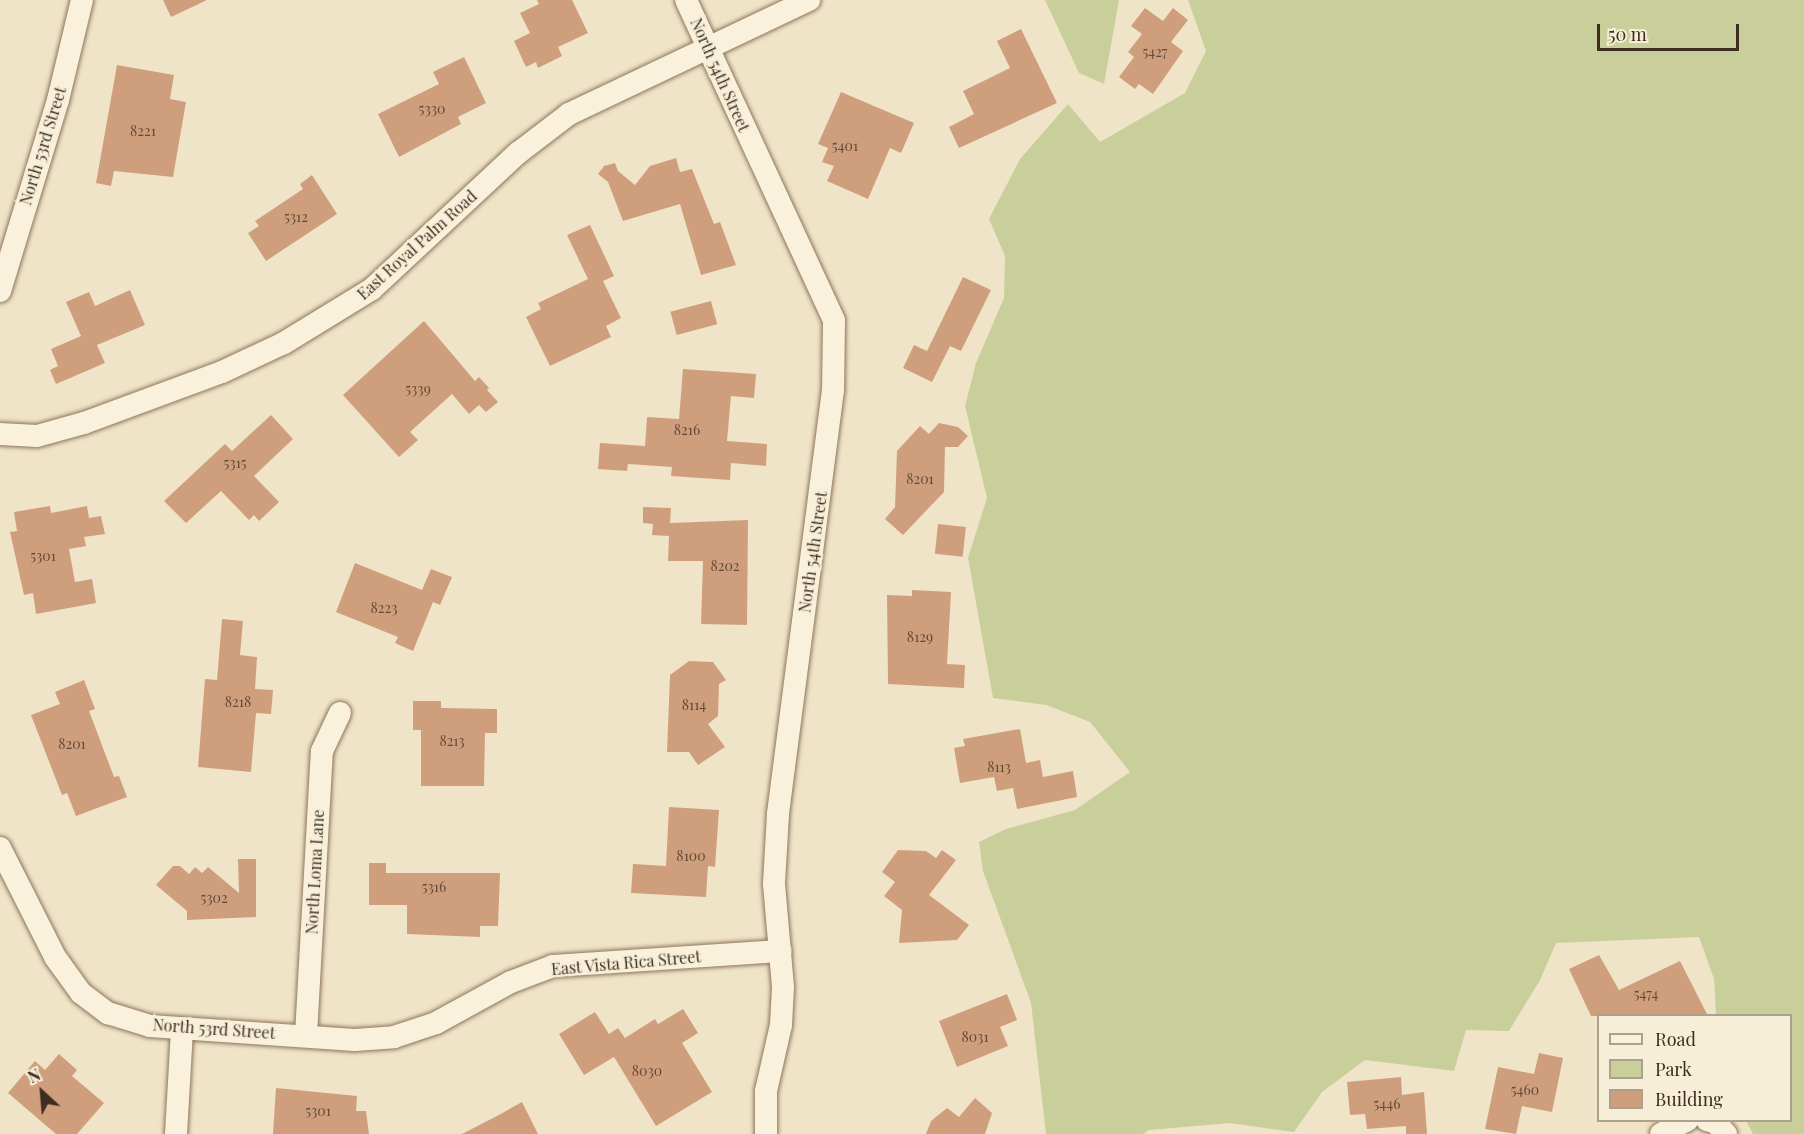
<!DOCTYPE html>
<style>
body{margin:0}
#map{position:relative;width:1804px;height:1134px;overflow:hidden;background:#f0e4c8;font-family:"Playfair Display",serif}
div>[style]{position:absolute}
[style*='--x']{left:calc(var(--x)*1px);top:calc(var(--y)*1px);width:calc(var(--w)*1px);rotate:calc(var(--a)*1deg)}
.green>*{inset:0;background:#c9cf9b}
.building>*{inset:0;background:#cf9f7d;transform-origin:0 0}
.roads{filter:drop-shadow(0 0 2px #8d765c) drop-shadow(0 0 2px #8d765c)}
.minor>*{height:22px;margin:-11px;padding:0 11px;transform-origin:11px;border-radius:11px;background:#faf1dc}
span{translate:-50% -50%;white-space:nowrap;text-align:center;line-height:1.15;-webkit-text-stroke:4.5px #f7eed8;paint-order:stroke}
.number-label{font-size:14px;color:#624a37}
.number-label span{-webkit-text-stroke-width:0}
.street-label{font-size:16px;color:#3d2e20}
.legend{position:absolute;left:1597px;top:1014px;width:195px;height:108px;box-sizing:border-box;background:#f7eed8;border:2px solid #ada18e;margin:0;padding:8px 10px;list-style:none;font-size:18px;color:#3d2e20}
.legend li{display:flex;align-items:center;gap:12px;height:30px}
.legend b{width:30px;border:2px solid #ada18e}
.north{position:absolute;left:12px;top:1062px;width:60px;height:60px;-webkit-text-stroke:4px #f7eed8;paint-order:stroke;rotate:334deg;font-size:16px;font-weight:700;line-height:24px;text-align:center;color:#3d2e20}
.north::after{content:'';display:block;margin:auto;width:21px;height:27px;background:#3d2e20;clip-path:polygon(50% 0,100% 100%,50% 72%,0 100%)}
.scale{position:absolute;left:1597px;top:24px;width:142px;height:27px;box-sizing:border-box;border:3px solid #3d2e20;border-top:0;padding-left:8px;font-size:18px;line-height:21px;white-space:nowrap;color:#3d2e20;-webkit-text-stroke:4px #f7eed8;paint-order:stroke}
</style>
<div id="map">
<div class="green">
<i style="clip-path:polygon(1045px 0,1119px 0,1104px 84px,1079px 73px)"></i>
<i style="clip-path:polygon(1188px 0,1804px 0,1804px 1134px,1753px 1134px,1746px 1121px,1790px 1120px,1790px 1016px,1716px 1015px,1714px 979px,1699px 937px,1556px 943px,1540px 980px,1509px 1031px,1466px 1030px,1454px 1071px,1365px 1060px,1322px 1092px,1294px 1132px,1230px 1123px,1149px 1130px,1143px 1134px,1046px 1134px,1031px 1003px,983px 871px,979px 842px,1006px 829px,1075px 810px,1130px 772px,1090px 722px,1046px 705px,993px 698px,968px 558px,987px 498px,965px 406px,976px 363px,1004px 298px,1005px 256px,989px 219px,1020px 159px,1068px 104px,1100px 142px,1185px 93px,1206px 51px)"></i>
</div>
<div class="building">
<i style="clip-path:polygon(163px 0,207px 0,171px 17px)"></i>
<i style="clip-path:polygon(537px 0,572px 0,588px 33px,558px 47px,562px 56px,538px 68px,536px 62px,526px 67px,514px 41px,530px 33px,520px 13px,539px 4px)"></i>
<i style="clip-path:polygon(1145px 8px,1163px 21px,1173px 8px,1188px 20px,1171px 42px,1183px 51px,1153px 94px,1139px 84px,1135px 89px,1119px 77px,1134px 57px,1128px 52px,1142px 34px,1131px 26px)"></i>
<i style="clip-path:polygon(1021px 29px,1057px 103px,959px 148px,949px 127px,974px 114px,963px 91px,1010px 68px,997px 41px)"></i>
<i style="clip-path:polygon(464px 57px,486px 103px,458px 117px,461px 124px,399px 157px,378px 114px,439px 84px,433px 72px)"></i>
<i style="clip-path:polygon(117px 65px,174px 75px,170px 99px,186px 102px,173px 177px,114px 171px,111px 186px,96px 183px)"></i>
<i style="clip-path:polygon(841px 92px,914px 123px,901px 153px,890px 148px,868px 199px,827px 181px,834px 166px,822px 162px,828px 148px,818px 144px)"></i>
<i style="clip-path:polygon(676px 158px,680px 172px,692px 169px,714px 224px,720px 222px,736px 265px,701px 275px,680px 204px,623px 221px,608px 182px,598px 174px,604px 166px,615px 163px,618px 171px,635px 185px,650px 166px)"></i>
<i style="clip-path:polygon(312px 175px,337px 214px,266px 261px,248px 233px,259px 226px,255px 221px,303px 189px,300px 184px)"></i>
<i style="clip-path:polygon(590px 225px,614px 276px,603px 281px,621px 318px,606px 326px,611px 337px,550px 366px,526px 317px,541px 309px,538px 303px,588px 279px,567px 235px)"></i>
<i style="clip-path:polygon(963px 277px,991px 290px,961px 351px,950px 346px,932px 382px,903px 368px,914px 345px,927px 351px)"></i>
<i style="clip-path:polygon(130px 290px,145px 325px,97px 345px,105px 363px,56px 384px,50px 370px,58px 366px,51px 349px,81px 336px,66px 302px,89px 292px,95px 306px)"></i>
<i style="left:711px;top:301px;width:24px;height:42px;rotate:75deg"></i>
<i style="clip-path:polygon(424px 321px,475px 381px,479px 377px,489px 388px,487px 390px,498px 402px,486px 412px,479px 405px,469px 414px,452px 394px,410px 432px,418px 440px,399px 457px,343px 395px)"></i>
<i style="clip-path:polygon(683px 369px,756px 374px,754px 398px,731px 396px,727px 441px,767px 444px,766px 466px,731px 463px,730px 480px,671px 476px,672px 467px,628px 464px,627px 471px,598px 469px,600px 443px,645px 446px,647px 417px,679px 419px)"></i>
<i style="clip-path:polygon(271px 415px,293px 439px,254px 476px,279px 502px,259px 521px,254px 515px,249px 520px,221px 491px,186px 523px,164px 501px,225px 444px,232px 451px)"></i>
<i style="clip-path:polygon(939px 423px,958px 427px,968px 436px,958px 447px,945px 447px,944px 492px,903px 535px,885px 519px,895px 507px,897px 451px,920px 426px,929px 434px)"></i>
<i style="clip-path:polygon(50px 506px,51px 513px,87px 506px,89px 518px,101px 516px,105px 534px,84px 537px,86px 546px,69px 549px,75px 582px,92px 579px,96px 603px,36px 614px,33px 593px,24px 595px,10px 532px,17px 531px,14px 512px)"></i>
<i style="clip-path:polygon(643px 507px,671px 508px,670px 523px,748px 520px,747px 625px,701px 624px,703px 561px,668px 561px,669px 536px,652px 535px,653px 524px,643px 523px)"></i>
<i style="left:938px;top:524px;width:28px;height:30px;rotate:6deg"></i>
<i style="clip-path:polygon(355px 563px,422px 590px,431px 569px,452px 577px,440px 605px,433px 602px,413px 651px,395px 643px,398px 637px,336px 612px)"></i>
<i style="clip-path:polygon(912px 590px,951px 592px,947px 664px,965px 665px,964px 688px,888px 684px,887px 595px,912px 596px)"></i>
<i style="clip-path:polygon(222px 619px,243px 621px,240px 655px,257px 657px,255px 689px,273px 690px,271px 714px,256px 713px,251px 772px,198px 767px,205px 679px,217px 680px)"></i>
<i style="clip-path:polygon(689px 661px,713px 662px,726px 680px,719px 684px,718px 716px,708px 724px,725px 747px,698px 765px,689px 752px,667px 752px,670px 675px)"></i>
<i style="clip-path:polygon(84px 680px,95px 709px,89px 711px,114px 777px,119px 776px,127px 797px,76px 816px,67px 793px,62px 795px,31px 715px,60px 704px,55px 692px)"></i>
<i style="clip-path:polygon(413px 701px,441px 701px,441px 708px,497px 709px,497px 733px,485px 733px,484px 786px,421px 786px,421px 730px,413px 730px)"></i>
<i style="clip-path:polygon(1020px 729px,1026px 763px,1040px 760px,1043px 777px,1073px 771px,1077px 797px,1017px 809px,1013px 788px,997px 791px,994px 777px,960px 783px,954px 748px,965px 746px,963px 739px)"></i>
<i style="clip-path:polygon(669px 807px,719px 810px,715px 867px,708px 866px,706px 897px,631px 893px,633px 864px,666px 866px)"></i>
<i style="clip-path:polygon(898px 850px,926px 851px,936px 858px,942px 850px,956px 860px,929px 895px,969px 925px,957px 940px,899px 943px,902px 910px,884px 896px,895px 882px,882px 872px)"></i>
<i style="clip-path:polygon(238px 859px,256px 859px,256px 917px,187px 920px,187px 911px,156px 885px,173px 866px,180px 866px,189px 874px,195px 867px,202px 873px,208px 867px,239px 893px)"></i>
<i style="clip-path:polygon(369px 863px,386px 863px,386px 873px,500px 873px,498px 926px,480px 926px,480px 937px,407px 934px,407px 905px,369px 905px)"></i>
<i style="clip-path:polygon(1599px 955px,1619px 990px,1680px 961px,1708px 1016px,1591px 1016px,1569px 969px)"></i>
<i style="clip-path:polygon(1007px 994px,1017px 1020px,1000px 1027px,1008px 1046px,957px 1067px,939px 1021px)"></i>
<i style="clip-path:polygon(683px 1009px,698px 1033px,682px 1043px,712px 1092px,656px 1126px,614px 1057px,584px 1075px,559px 1034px,595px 1012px,609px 1034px,618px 1028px,625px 1038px,655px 1019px,658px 1024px)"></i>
<i style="clip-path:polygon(1539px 1053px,1563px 1058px,1552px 1112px,1522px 1106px,1516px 1134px,1485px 1129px,1498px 1067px,1534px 1074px)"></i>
<i style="clip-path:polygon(59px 1054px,77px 1070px,72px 1076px,104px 1103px,77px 1134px,56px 1134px,8px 1093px,35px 1061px,45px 1070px)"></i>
<i style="clip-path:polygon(1401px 1077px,1402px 1095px,1424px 1092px,1427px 1134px,1406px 1134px,1406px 1126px,1367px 1129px,1365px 1114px,1350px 1115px,1347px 1082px)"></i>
<i style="clip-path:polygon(276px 1088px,357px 1096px,356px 1111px,366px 1111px,369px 1134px,273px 1134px)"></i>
<i style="clip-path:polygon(975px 1098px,992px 1113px,985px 1134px,926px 1134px,931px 1121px,947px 1108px,959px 1117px)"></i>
<i style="clip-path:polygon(522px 1102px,538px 1134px,462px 1134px,497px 1116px)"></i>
</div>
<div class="roads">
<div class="minor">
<i style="--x:686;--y:0;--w:353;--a:65.2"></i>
<i style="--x:834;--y:321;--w:69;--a:90.8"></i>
<i style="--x:833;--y:390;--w:428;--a:97.4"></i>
<i style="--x:778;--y:814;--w:70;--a:93.3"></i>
<i style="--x:774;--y:884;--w:103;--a:85"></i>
<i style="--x:783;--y:987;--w:38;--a:93"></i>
<i style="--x:781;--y:1025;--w:68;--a:102.8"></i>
<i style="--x:766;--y:1091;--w:43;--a:90"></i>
<i style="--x:0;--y:291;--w:200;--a:-73.1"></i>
<i style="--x:58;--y:100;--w:103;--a:-76.5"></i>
<i style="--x:0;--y:434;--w:37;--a:3"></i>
<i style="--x:37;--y:436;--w:49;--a:-15.5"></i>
<i style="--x:84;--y:423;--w:147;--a:-20.3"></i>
<i style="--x:222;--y:372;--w:68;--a:-25.1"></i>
<i style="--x:284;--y:343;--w:103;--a:-31.5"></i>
<i style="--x:372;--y:289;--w:200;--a:-43"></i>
<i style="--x:518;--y:153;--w:64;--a:-37.4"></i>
<i style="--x:569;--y:114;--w:266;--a:-25.4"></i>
<i style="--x:0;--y:848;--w:122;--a:63.2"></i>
<i style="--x:55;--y:957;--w:44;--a:54.2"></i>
<i style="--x:81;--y:993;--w:34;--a:37"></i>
<i style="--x:108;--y:1013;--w:44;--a:17.2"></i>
<i style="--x:150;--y:1026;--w:205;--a:3.9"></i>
<i style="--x:355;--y:1040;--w:39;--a:-4"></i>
<i style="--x:394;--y:1037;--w:44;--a:-18.4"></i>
<i style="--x:436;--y:1023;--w:85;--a:-28.7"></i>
<i style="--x:511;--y:982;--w:45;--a:-20.9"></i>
<i style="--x:553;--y:966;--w:228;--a:-3.8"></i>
<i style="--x:306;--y:1035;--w:284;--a:-86.8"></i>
<i style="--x:322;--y:751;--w:42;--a:-64.7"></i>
<i style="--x:1707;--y:1120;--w:9;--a:18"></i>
<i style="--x:1716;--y:1123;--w:15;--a:48"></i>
<i style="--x:176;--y:1134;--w:104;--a:-86.7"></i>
<i style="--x:1661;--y:1134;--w:30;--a:-28"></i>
</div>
</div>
<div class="number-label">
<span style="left:1155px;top:52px">5427</span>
<span style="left:432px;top:109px">5330</span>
<span style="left:143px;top:131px">8221</span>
<span style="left:845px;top:146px">5401</span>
<span style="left:296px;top:217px">5312</span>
<span style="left:418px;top:389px">5339</span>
<span style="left:687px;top:430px">8216</span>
<span style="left:235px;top:463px">5315</span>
<span style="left:920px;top:479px">8201</span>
<span style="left:43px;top:556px">5301</span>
<span style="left:725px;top:566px">8202</span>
<span style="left:384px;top:608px">8223</span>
<span style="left:920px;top:637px">8129</span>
<span style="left:238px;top:702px">8218</span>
<span style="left:694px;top:705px">8114</span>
<span style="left:452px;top:741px">8213</span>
<span style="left:72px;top:744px">8201</span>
<span style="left:999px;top:767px">8113</span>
<span style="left:691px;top:856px">8100</span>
<span style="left:434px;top:887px">5316</span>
<span style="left:214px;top:898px">5302</span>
<span style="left:1646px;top:994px">5474</span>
<span style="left:975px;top:1037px">8031</span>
<span style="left:647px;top:1071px">8030</span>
<span style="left:1525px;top:1090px">5460</span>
<span style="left:1387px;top:1104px">5446</span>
<span style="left:318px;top:1111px">5301</span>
</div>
<div class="street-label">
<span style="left:720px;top:75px;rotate:66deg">North 54th Street</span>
<span style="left:43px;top:146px;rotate:-73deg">North 53rd Street</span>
<span style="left:417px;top:245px;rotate:-42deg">East Royal Palm Road</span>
<span style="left:813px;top:552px;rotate:-82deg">North 54th Street</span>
<span style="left:315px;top:872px;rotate:-87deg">North Loma Lane</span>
<span style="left:626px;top:963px;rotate:-5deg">East Vista Rica Street</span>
<span style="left:214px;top:1029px;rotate:4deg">North 53rd Street</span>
</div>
<ul class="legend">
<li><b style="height:8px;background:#faf1dc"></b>Road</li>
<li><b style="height:16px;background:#c9cf9b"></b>Park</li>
<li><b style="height:16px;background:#cf9f7d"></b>Building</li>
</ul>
<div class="north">N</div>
<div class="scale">50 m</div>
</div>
